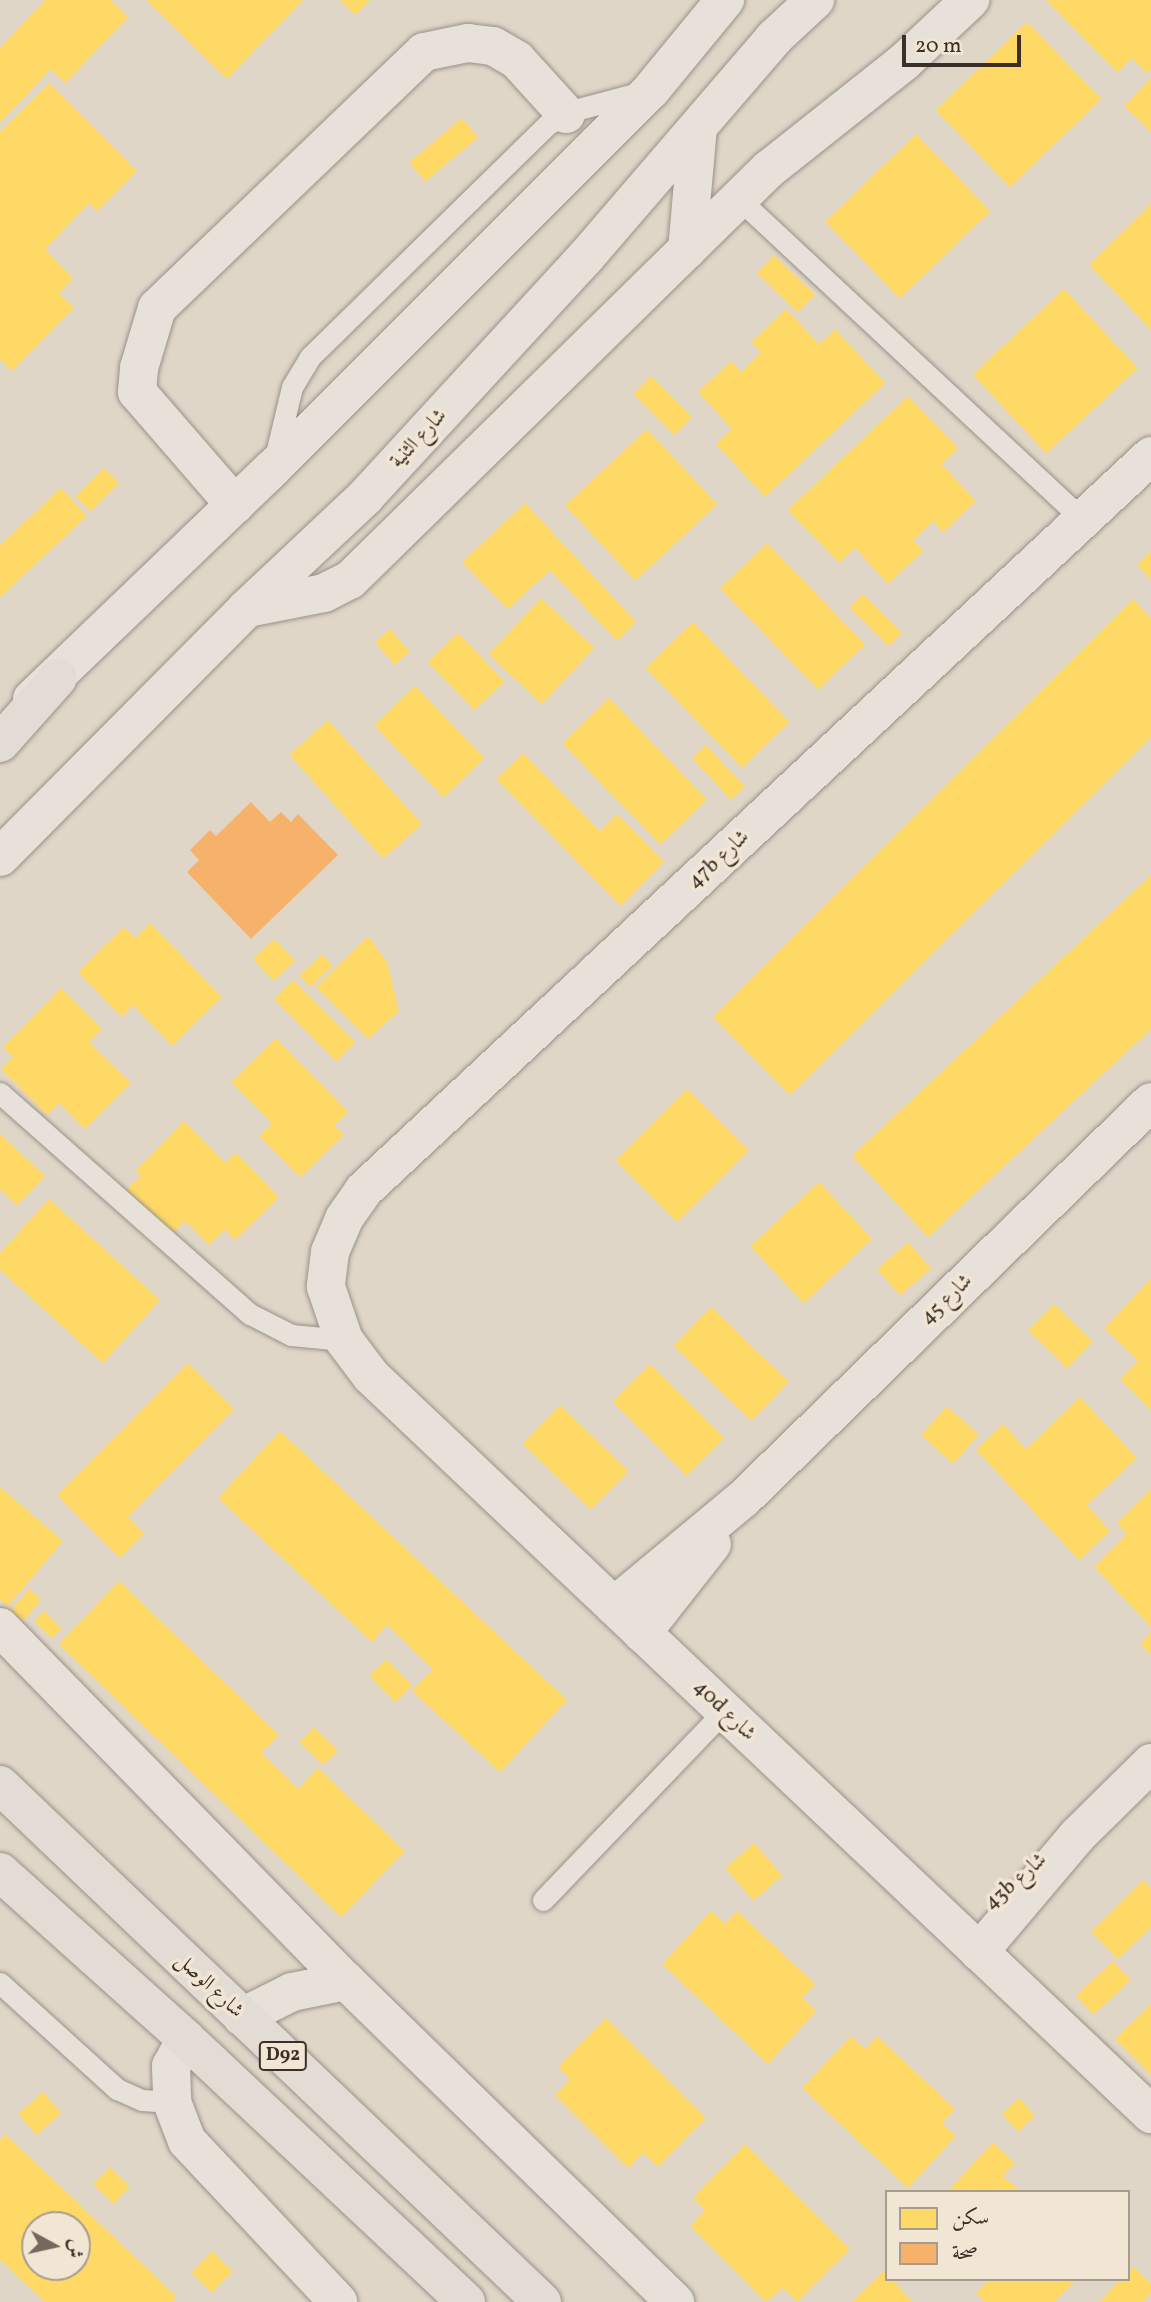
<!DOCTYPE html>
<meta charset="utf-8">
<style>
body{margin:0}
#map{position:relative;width:1151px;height:2302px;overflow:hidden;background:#e0d6c8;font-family:Vollkorn,Amiri,serif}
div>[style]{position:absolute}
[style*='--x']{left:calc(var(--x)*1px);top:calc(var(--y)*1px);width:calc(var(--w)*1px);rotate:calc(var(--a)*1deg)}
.homes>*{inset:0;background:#ffd966;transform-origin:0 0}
.health>*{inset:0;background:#f6b26b}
.roads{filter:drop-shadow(0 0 2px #999289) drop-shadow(0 0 2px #999289)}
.service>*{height:21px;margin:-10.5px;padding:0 10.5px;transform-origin:10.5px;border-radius:10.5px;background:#e7e1da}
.minor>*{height:38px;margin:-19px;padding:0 19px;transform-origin:19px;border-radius:19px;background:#e7e1da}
.secondary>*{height:38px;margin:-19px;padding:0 19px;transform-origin:19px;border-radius:19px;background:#e7e1da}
.primary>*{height:38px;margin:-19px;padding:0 19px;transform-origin:19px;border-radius:19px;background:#e3dcd4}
span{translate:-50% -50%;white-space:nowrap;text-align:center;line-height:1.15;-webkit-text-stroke:7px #f1e5d4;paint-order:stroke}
.shield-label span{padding:2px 5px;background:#f1e5d4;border:2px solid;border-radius:5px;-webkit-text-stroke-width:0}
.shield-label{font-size:19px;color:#3b2f28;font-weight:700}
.street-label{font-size:21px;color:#3b2f28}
.legend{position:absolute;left:885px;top:2190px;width:245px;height:91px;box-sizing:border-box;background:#f1e5d4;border:2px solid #a89c8f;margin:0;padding:9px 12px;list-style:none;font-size:21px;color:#3b2f28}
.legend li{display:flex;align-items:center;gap:14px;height:35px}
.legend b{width:35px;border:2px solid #a89c8f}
.north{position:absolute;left:21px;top:2211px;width:70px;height:70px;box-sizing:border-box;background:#f1e5d4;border:2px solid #a89c8f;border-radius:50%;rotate:98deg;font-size:19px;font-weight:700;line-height:28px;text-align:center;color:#3b2f28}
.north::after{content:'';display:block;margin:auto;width:24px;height:32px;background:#756960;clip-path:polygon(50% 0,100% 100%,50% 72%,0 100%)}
.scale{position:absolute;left:902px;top:35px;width:119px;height:32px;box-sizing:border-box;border:4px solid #3b2f28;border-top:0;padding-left:9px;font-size:21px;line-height:24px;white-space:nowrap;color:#3b2f28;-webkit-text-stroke:5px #f1e5d4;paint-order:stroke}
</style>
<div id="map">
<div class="homes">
<i style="clip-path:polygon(45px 0,111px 0,128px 17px,65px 83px,51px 69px,0 123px,0 48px)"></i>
<i style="clip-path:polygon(146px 0,303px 0,227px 79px)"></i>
<i style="clip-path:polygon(340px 0,370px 0,355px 15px)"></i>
<i style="clip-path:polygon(1046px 0,1151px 0,1151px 69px,1147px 73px,1132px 58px,1117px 72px)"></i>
<i style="left:1027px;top:22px;width:107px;height:127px;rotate:46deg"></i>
<i style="clip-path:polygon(1151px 78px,1151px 132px,1124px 106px)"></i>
<i style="clip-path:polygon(49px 83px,137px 171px,97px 211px,89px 203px,45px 249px,73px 278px,59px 293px,74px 308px,12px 371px,0 359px,0 132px)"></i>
<i style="left:462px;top:118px;width:25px;height:69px;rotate:50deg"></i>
<i style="left:916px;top:134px;width:107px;height:126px;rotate:46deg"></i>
<i style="clip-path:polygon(1151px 204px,1151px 330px,1089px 265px)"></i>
<i style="left:774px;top:255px;width:57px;height:25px;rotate:44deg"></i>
<i style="left:1064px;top:289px;width:108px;height:125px;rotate:47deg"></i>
<i style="clip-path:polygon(786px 309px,819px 344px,835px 329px,885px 383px,765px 497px,716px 444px,732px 429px,698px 392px,731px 361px,741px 372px,761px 352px,751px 342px)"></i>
<i style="left:651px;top:376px;width:58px;height:25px;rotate:45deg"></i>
<i style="clip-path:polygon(908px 396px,958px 448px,941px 464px,976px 501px,943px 532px,933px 521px,913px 540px,923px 551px,888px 584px,855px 548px,839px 563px,788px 510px)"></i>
<i style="left:647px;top:429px;width:103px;height:112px;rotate:47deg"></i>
<i style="left:104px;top:468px;width:21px;height:40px;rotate:45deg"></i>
<i style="clip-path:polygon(61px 488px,87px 516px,0 597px,0 545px)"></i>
<i style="clip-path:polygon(525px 503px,636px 622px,617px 641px,550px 570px,508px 609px,462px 562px)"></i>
<i style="left:767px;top:543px;width:141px;height:65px;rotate:46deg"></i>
<i style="clip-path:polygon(1151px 551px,1151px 579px,1137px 565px)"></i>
<i style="left:863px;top:594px;width:55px;height:19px;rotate:45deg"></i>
<i style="left:541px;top:598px;width:73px;height:77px;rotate:43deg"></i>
<i style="clip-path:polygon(1133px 599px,1151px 618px,1151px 737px,790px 1095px,713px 1017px)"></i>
<i style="left:693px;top:622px;width:139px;height:66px;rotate:46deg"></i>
<i style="left:390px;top:629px;width:30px;height:20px;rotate:49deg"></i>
<i style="left:458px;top:633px;width:67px;height:42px;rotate:46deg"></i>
<i style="left:415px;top:686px;width:100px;height:57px;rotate:46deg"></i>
<i style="left:609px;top:698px;width:141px;height:65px;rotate:46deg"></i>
<i style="left:328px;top:720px;width:140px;height:52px;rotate:48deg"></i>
<i style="left:706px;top:745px;width:57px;height:19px;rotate:47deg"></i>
<i style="clip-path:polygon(523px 753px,600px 831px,617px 814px,664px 862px,621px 906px,496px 779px)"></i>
<i style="clip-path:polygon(1151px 875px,1151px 1029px,928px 1237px,852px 1156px)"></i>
<i style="clip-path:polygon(150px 923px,222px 997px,172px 1046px,133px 1005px,122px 1017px,78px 972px,124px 927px,135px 938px)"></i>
<i style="clip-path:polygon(368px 936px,387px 962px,399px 1011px,368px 1039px,316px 987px)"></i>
<i style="left:274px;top:939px;width:30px;height:29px;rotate:46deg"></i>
<i style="left:322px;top:954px;width:16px;height:31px;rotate:47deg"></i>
<i style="left:293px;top:980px;width:88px;height:27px;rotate:45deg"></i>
<i style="clip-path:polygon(61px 988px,102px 1029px,89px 1042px,131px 1083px,85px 1129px,59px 1103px,47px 1115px,1px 1069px,13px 1057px,3px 1047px)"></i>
<i style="clip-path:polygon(276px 1038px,348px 1112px,334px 1125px,344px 1135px,300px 1177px,259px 1136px,272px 1123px,231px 1082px)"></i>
<i style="left:687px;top:1089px;width:87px;height:101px;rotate:45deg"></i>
<i style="clip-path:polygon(184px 1121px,225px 1163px,236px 1153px,279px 1197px,235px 1240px,225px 1229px,209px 1245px,185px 1221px,170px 1236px,126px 1190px,141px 1176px,136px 1170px)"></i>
<i style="clip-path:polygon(0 1134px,45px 1176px,17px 1205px,0 1189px)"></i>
<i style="left:819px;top:1182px;width:78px;height:94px;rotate:47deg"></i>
<i style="clip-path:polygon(49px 1199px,160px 1300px,103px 1363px,0 1270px,0 1253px)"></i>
<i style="left:908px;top:1242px;width:35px;height:41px;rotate:49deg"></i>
<i style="clip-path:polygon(1151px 1279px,1151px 1410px,1120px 1379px,1138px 1361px,1104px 1328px)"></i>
<i style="left:1054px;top:1304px;width:54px;height:37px;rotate:44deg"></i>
<i style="left:711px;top:1307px;width:108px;height:54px;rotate:44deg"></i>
<i style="clip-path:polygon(188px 1363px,234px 1409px,128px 1517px,144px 1534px,120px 1558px,57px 1495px)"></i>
<i style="left:650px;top:1364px;width:105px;height:53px;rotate:45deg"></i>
<i style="clip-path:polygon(1080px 1397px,1137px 1458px,1087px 1505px,1110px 1531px,1079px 1560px,976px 1450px,1003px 1424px,1026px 1449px)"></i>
<i style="left:560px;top:1405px;width:95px;height:54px;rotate:44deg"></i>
<i style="left:947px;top:1406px;width:43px;height:39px;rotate:42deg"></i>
<i style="clip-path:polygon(280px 1431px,567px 1700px,500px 1772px,412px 1691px,433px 1669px,387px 1625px,372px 1642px,218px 1498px)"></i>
<i style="clip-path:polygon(0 1487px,63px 1541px,8px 1606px,0 1600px)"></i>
<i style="clip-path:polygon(1151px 1489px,1151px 1627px,1094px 1567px,1127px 1534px,1117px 1523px)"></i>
<i style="clip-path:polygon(119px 1581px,279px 1735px,261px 1753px,298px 1789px,318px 1768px,405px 1851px,341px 1917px,59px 1644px)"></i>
<i style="left:29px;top:1589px;width:16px;height:28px;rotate:40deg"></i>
<i style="left:44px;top:1611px;width:25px;height:14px;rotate:45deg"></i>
<i style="clip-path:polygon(1151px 1632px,1151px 1655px,1140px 1644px)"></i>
<i style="left:386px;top:1659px;width:37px;height:24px;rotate:45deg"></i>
<i style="left:314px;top:1727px;width:33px;height:21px;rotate:44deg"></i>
<i style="left:754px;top:1843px;width:43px;height:38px;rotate:49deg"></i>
<i style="clip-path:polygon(1143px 1880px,1151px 1889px,1151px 1927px,1118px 1959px,1091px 1932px)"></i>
<i style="clip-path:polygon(711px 1911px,725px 1924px,737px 1911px,815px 1984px,802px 1998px,816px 2011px,768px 2064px,662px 1964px)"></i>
<i style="left:1113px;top:1961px;width:26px;height:51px;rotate:47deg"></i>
<i style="clip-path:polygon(1151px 2004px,1151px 2075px,1115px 2039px)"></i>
<i style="clip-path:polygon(606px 2018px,706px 2118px,658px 2167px,643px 2153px,628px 2168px,555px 2095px,570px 2079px,558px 2067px)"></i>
<i style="clip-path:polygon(851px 2036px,865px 2049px,877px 2036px,955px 2109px,942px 2123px,956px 2136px,908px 2188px,802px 2088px)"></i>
<i style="left:43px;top:2092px;width:28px;height:33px;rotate:49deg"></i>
<i style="left:1019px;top:2098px;width:24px;height:23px;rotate:48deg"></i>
<i style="clip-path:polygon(evenodd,5px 2134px,177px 2297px,172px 2302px,45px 2302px,0 2260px,0 2140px,5px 2134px,35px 2225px,77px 2225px,77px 2267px,35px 2267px,35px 2225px)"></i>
<i style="clip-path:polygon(993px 2142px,1015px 2163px,1003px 2176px,1021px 2192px,947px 2192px)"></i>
<i style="clip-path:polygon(745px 2144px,850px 2249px,797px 2302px,783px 2288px,766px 2302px,690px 2226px,705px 2210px,693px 2198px)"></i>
<i style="left:110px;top:2167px;width:28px;height:24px;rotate:44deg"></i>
<i style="left:212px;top:2251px;width:29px;height:30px;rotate:44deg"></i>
<i style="clip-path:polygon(1132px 2266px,1151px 2283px,1151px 2293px,1143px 2302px,1100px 2302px,1120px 2279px,1128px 2279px)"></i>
<i style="clip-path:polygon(884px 2271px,913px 2302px,852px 2302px)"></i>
<i style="clip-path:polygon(990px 2279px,1077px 2279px,1054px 2302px,984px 2302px,976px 2293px)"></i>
</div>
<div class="health">
<i style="clip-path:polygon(251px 802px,270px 822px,281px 812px,291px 822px,298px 814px,338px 855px,251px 939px,187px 872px,199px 860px,190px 850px,210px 830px,216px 836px)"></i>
</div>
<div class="roads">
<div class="service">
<i style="--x:739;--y:199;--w:472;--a:43"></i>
<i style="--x:274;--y:462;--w:77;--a:-76.5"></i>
<i style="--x:292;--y:387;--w:35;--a:-59"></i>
<i style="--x:310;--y:357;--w:333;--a:-44.4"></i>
<i style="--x:548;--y:124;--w:30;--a:-27"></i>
<i style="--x:575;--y:110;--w:69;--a:-15"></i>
<i style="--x:0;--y:1093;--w:334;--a:41.5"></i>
<i style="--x:250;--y:1314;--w:46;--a:27.1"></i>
<i style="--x:291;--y:1335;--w:53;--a:5.4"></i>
<i style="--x:543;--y:1900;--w:262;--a:-46.2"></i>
<i style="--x:0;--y:1983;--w:158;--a:42.2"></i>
<i style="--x:117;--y:2089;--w:27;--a:24"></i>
<i style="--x:142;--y:2100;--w:30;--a:4"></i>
</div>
<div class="minor">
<i style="--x:1151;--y:456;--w:1076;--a:137"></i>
<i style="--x:364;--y:1190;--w:35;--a:125"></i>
<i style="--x:344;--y:1219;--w:36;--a:113"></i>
<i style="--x:330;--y:1252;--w:35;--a:97"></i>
<i style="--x:326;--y:1287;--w:56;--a:71.2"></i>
<i style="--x:344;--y:1340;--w:45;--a:53.1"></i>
<i style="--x:371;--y:1376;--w:1074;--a:43.42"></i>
<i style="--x:235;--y:505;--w:150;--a:-130.9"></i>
<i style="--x:137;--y:392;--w:24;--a:-85"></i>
<i style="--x:139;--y:368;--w:63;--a:-73.3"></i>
<i style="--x:157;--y:308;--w:370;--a:-43.8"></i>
<i style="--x:424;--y:52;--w:45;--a:-11.6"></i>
<i style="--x:468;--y:43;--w:25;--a:7"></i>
<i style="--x:493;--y:46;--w:28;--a:30"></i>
<i style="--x:517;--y:60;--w:73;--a:47.8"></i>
<i style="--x:247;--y:608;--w:78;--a:-11"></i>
<i style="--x:324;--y:593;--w:29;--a:-27"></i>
<i style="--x:350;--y:580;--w:587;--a:-44.45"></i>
<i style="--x:769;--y:169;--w:172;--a:-38.4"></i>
<i style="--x:904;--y:62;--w:91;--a:-43.2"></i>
<i style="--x:614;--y:1606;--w:168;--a:-39.7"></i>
<i style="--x:743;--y:1499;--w:569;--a:-44.22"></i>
<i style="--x:0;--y:1627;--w:495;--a:45.7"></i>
<i style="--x:346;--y:1981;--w:460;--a:44.3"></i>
<i style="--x:642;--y:1633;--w:113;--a:-51.8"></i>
<i style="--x:979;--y:1952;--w:152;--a:-49.8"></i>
<i style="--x:1077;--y:1836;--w:104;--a:-44.6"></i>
<i style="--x:242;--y:2017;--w:56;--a:-26.6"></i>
<i style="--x:292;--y:1992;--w:55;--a:-11.5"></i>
<i style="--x:186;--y:2039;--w:31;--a:119"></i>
<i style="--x:171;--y:2066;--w:36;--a:88"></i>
<i style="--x:172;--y:2102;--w:42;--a:69"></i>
<i style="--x:187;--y:2141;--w:221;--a:46.8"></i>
</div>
<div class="secondary">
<i style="--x:687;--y:250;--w:123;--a:-84.9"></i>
<i style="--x:32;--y:699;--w:334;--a:-43.8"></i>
<i style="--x:273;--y:468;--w:535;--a:-45"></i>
<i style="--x:651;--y:90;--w:117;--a:-50.6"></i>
<i style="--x:0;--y:857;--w:351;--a:-45.2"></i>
<i style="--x:247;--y:608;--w:162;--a:-43.2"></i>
<i style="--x:365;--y:497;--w:325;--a:-47.4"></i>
<i style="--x:585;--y:258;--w:290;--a:-49.3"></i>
<i style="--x:774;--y:38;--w:56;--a:-42.8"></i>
</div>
<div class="primary">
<i style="--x:0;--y:743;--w:87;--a:-48.3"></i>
<i style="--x:0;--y:1785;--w:749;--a:43.65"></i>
<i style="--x:0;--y:1872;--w:250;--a:41.9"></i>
<i style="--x:186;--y:2039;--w:384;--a:43.2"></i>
</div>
</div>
<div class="shield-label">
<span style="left:283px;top:2056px">D92</span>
</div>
<div class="street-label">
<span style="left:419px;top:439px;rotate:-47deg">شارع الثنية</span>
<span style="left:719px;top:860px;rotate:-43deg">47b شارع</span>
<span style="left:947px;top:1300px;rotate:-44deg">شارع 45</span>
<span style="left:724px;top:1711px;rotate:44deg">40d شارع</span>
<span style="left:1016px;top:1882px;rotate:-41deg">43b شارع</span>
<span style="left:209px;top:1986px;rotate:43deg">شارع الوصل</span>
</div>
<ul class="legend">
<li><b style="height:19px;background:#ffd966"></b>سكن</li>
<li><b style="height:19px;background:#f6b26b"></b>صحة</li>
</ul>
<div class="north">ش</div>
<div class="scale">20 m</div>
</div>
